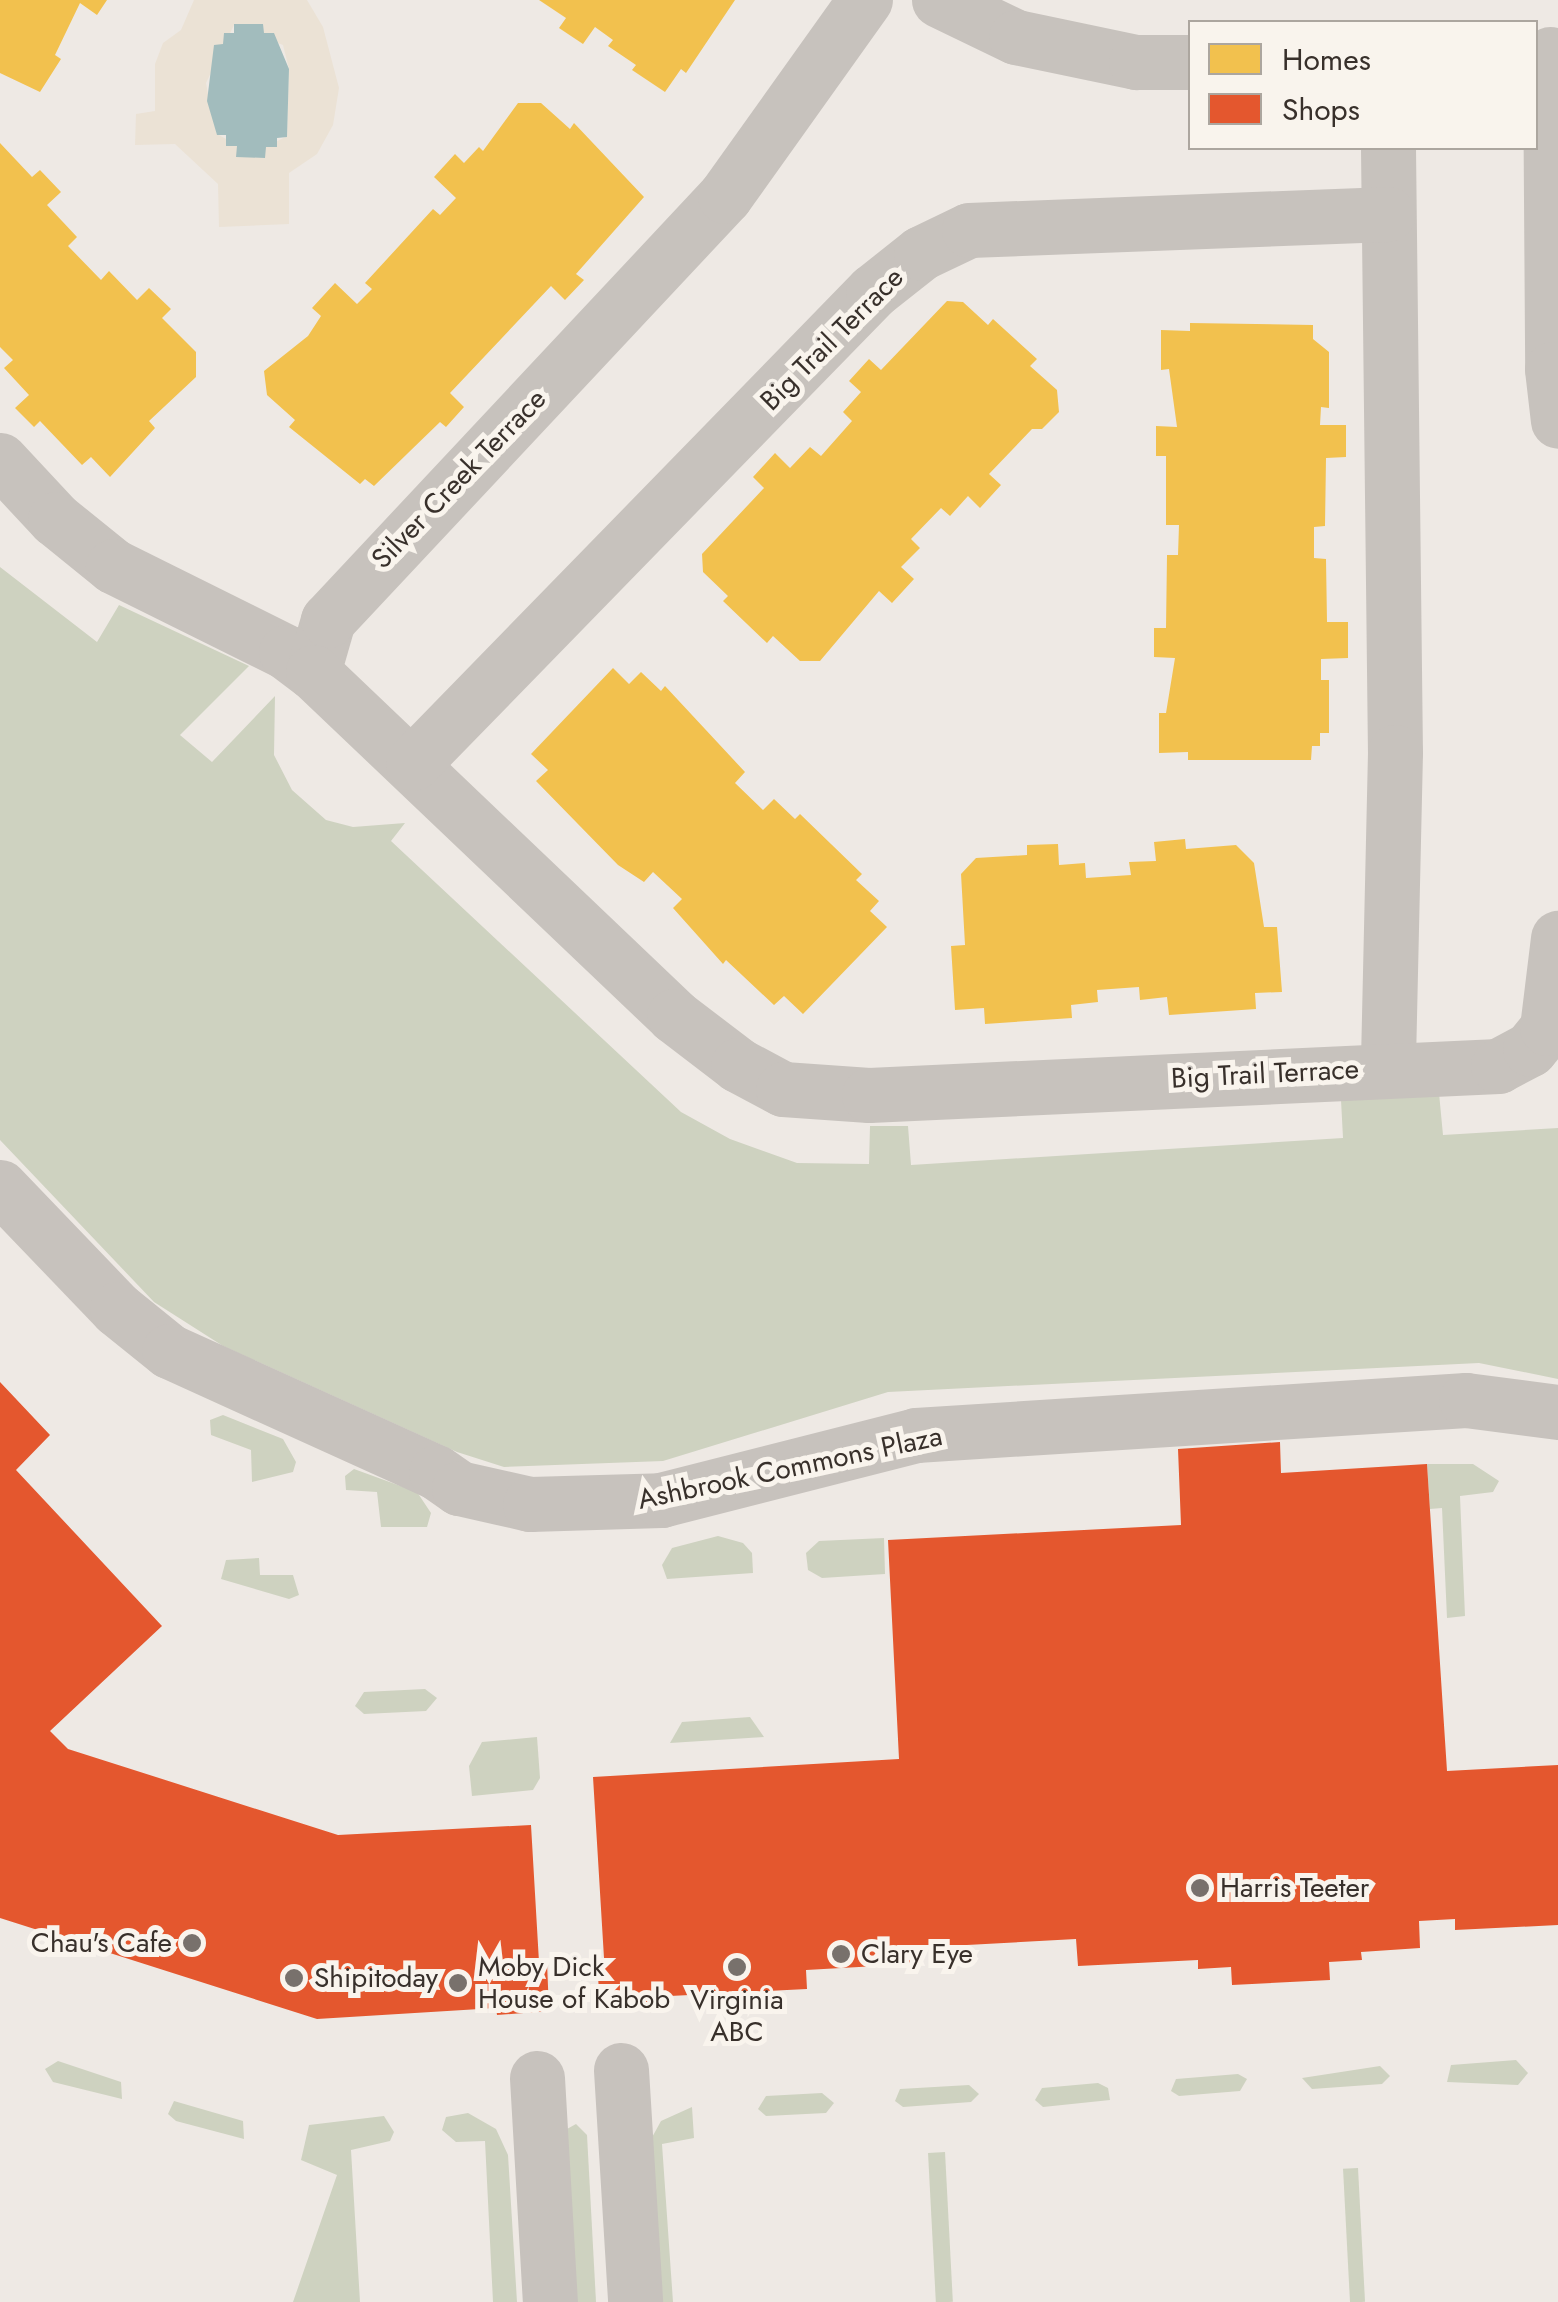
<!DOCTYPE html>
<style>
body{margin:0}
#map{position:relative;width:1558px;height:2302px;overflow:hidden;background:#eee9e4;font-family:Jost,sans-serif}
div>[style]{position:absolute}
[style*='--x']{left:calc(var(--x)*1px);top:calc(var(--y)*1px);width:calc(var(--w)*1px);rotate:calc(var(--a)*1deg)}
.green>*{inset:0;background:#ced2c0;transform-origin:0 0}
.plaza>*{inset:0;background:#ebe2d5}
.water>*{inset:0;background:#a2bcbd}
.homes>*{inset:0;background:#f2c14e}
.shops>*{inset:0;background:#e4572e}
.minor>*{height:55px;margin:-27.5px;padding:0 27.5px;transform-origin:27.5px;border-radius:27.5px;background:#c7c2bd}
.dots>*{width:28px;height:28px;translate:-50% -50%;box-sizing:border-box;border:5px solid #f9f4ed;border-radius:50%}
span{translate:-50% -50%;white-space:nowrap;text-align:center;line-height:1.15;-webkit-text-stroke:10px #f9f4ed;paint-order:stroke}
.street-label{font-size:28px;color:#38302b}
.poi-label{font-size:28px;color:#38302b}
.left{translate:0 -50%;text-align:left}
.right{translate:-100% -50%;text-align:right}
.legend{position:absolute;left:1188px;top:20px;width:350px;height:130px;box-sizing:border-box;background:#f9f4ed;border:2px solid #aca69f;margin:0;padding:12px 18px;list-style:none;font-size:30px;color:#38302b}
.legend li{display:flex;align-items:center;gap:20px;height:50px}
.legend b{width:50px;border:2px solid #aca69f}
</style>
<div id="map">
<div class="green">
<i style="clip-path:polygon(0 567px,97px 642px,119px 605px,249px 666px,180px 735px,212px 762px,275px 696px,274px 755px,292px 790px,326px 820px,353px 827px,405px 823px,391px 841px,681px 1112px,730px 1139px,797px 1163px,869px 1164px,870px 1126px,908px 1126px,911px 1165px,1343px 1138px,1341px 1100px,1439px 1093px,1443px 1135px,1558px 1128px,1558px 1379px,1479px 1363px,888px 1392px,663px 1461px,504px 1467px,457px 1452px,223px 1346px,154px 1302px,0 1140px)"></i>
<i style="clip-path:polygon(223px 1415px,283px 1439px,296px 1462px,293px 1472px,252px 1482px,251px 1450px,211px 1435px,210px 1420px)"></i>
<i style="clip-path:polygon(1427px 1464px,1473px 1464px,1499px 1481px,1493px 1492px,1460px 1496px,1465px 1616px,1447px 1618px,1442px 1508px,1430px 1509px)"></i>
<i style="clip-path:polygon(354px 1469px,417px 1492px,431px 1513px,427px 1527px,381px 1527px,377px 1492px,346px 1490px,345px 1476px)"></i>
<i style="clip-path:polygon(718px 1536px,743px 1543px,752px 1553px,753px 1573px,667px 1579px,662px 1565px,672px 1548px)"></i>
<i style="clip-path:polygon(884px 1538px,885px 1574px,822px 1578px,808px 1570px,806px 1553px,819px 1541px)"></i>
<i style="clip-path:polygon(259px 1558px,260px 1575px,293px 1575px,299px 1595px,289px 1599px,221px 1579px,226px 1560px)"></i>
<i style="clip-path:polygon(425px 1689px,437px 1698px,426px 1711px,364px 1714px,355px 1706px,364px 1692px)"></i>
<i style="clip-path:polygon(750px 1717px,764px 1737px,670px 1743px,682px 1722px)"></i>
<i style="clip-path:polygon(537px 1737px,540px 1778px,533px 1790px,472px 1796px,469px 1766px,482px 1742px)"></i>
<i style="clip-path:polygon(1516px 2060px,1528px 2073px,1518px 2085px,1447px 2082px,1451px 2065px)"></i>
<i style="clip-path:polygon(58px 2061px,121px 2082px,122px 2099px,53px 2082px,45px 2069px)"></i>
<i style="clip-path:polygon(1380px 2066px,1390px 2076px,1382px 2084px,1312px 2089px,1302px 2078px)"></i>
<i style="clip-path:polygon(1238px 2074px,1247px 2079px,1240px 2091px,1179px 2096px,1171px 2091px,1176px 2079px)"></i>
<i style="clip-path:polygon(1098px 2083px,1108px 2088px,1110px 2100px,1043px 2107px,1035px 2100px,1042px 2088px)"></i>
<i style="clip-path:polygon(969px 2085px,979px 2094px,971px 2102px,903px 2107px,895px 2101px,900px 2089px)"></i>
<i style="clip-path:polygon(822px 2093px,834px 2103px,826px 2113px,766px 2116px,758px 2109px,766px 2096px)"></i>
<i style="clip-path:polygon(174px 2101px,243px 2121px,244px 2139px,176px 2121px,168px 2114px)"></i>
<i style="clip-path:polygon(692px 2107px,694px 2138px,662px 2144px,673px 2302px,653px 2302px,650px 2141px,661px 2121px)"></i>
<i style="clip-path:polygon(468px 2113px,496px 2129px,508px 2155px,517px 2302px,493px 2302px,485px 2141px,456px 2142px,442px 2130px,446px 2117px)"></i>
<i style="clip-path:polygon(384px 2116px,394px 2132px,390px 2141px,351px 2150px,360px 2302px,293px 2302px,337px 2175px,301px 2160px,309px 2125px)"></i>
<i style="clip-path:polygon(576px 2124px,587px 2135px,596px 2302px,574px 2302px,567px 2129px)"></i>
<i style="left:945px;top:2152px;width:150px;height:17px;rotate:87deg"></i>
<i style="left:1358px;top:2168px;width:134px;height:15px;rotate:87deg"></i>
</div>
<div class="plaza">
<i style="clip-path:polygon(evenodd,194px 0,307px 0,323px 27px,339px 88px,333px 125px,317px 154px,289px 173px,289px 224px,219px 227px,218px 184px,175px 144px,135px 145px,136px 114px,155px 111px,155px 64px,163px 43px,181px 30px,194px 0,234px 25px,283px 45px,289px 69px,287px 136px,266px 147px,237px 145px,217px 134px,211px 112px,206px 83px,234px 25px)"></i>
</div>
<div class="water">
<i style="clip-path:polygon(234px 24px,263px 24px,264px 33px,274px 33px,289px 69px,287px 137px,277px 138px,277px 147px,266px 147px,265px 158px,236px 157px,237px 146px,226px 146px,226px 135px,217px 135px,207px 101px,214px 45px,223px 44px,224px 33px,234px 33px)"></i>
</div>
<div class="homes">
<i style="clip-path:polygon(0 0,107px 0,97px 15px,80px 3px,55px 55px,61px 59px,40px 92px,0 73px)"></i>
<i style="clip-path:polygon(539px 0,735px 0,686px 73px,681px 69px,665px 92px,632px 70px,636px 65px,608px 46px,613px 40px,595px 27px,583px 44px,559px 28px,566px 18px)"></i>
<i style="clip-path:polygon(518px 103px,541px 103px,570px 129px,574px 123px,644px 197px,576px 274px,584px 280px,565px 300px,551px 286px,450px 393px,464px 407px,446px 427px,440px 422px,374px 486px,365px 479px,360px 484px,289px 427px,295px 420px,267px 395px,264px 371px,308px 336px,321px 316px,312px 308px,335px 283px,357px 304px,372px 289px,365px 283px,433px 209px,440px 215px,456px 198px,434px 177px,455px 154px,464px 163px,479px 147px,483px 151px)"></i>
<i style="clip-path:polygon(0 143px,32px 177px,40px 170px,61px 192px,47px 205px,77px 237px,68px 246px,101px 280px,109px 271px,137px 300px,149px 288px,171px 309px,162px 318px,196px 352px,196px 377px,149px 421px,155px 428px,110px 477px,91px 457px,82px 465px,40px 421px,34px 427px,15px 408px,29px 395px,4px 368px,13px 360px,0 347px)"></i>
<i style="clip-path:polygon(947px 301px,963px 302px,988px 325px,993px 319px,1037px 359px,1030px 366px,1057px 390px,1059px 412px,1042px 429px,1032px 429px,989px 474px,1001px 485px,980px 508px,968px 496px,950px 516px,941px 508px,911px 539px,920px 548px,901px 567px,914px 579px,892px 603px,879px 591px,820px 661px,800px 661px,773px 636px,767px 643px,723px 601px,728px 596px,703px 572px,702px 554px,764px 488px,753px 477px,775px 453px,790px 468px,810px 447px,821px 456px,852px 421px,843px 412px,861px 392px,849px 381px,869px 359px,881px 370px)"></i>
<i style="clip-path:polygon(1190px 323px,1313px 325px,1313px 339px,1329px 352px,1329px 408px,1321px 407px,1320px 425px,1346px 425px,1346px 457px,1326px 458px,1325px 526px,1314px 527px,1314px 558px,1326px 559px,1327px 622px,1348px 622px,1348px 658px,1321px 659px,1321px 680px,1329px 680px,1329px 733px,1320px 733px,1320px 746px,1312px 746px,1311px 760px,1188px 760px,1188px 752px,1159px 753px,1159px 713px,1166px 713px,1175px 658px,1154px 657px,1154px 628px,1166px 628px,1167px 555px,1178px 555px,1179px 525px,1166px 525px,1166px 456px,1156px 456px,1156px 426px,1177px 427px,1169px 369px,1161px 370px,1161px 330px,1190px 331px)"></i>
<i style="clip-path:polygon(613px 668px,629px 684px,641px 672px,661px 691px,665px 686px,745px 772px,735px 783px,763px 810px,774px 799px,795px 819px,800px 814px,862px 874px,856px 880px,879px 901px,870px 911px,887px 927px,803px 1014px,784px 996px,774px 1005px,726px 960px,723px 964px,673px 908px,682px 899px,653px 872px,644px 882px,618px 865px,536px 781px,548px 770px,531px 754px)"></i>
<i style="clip-path:polygon(1185px 839px,1186px 849px,1236px 845px,1254px 863px,1264px 927px,1277px 927px,1282px 992px,1255px 993px,1256px 1009px,1169px 1015px,1167px 997px,1140px 1000px,1139px 987px,1097px 990px,1098px 1002px,1071px 1005px,1072px 1018px,985px 1024px,984px 1008px,955px 1010px,951px 946px,965px 945px,961px 874px,976px 858px,1027px 855px,1027px 845px,1058px 844px,1059px 865px,1085px 863px,1086px 878px,1131px 875px,1129px 862px,1156px 861px,1154px 842px)"></i>
</div>
<div class="shops">
<i style="clip-path:polygon(0 1382px,50px 1435px,16px 1470px,162px 1626px,50px 1731px,68px 1749px,338px 1835px,531px 1825px,539px 1962px,547px 1962px,549px 2011px,497px 2015px,496px 2008px,317px 2019px,0 1918px)"></i>
<i style="clip-path:polygon(1280px 1442px,1281px 1473px,1427px 1464px,1447px 1771px,1558px 1765px,1558px 1925px,1455px 1930px,1455px 1919px,1419px 1921px,1420px 1948px,1361px 1952px,1362px 1960px,1329px 1962px,1330px 1980px,1232px 1985px,1231px 1967px,1198px 1969px,1198px 1960px,1078px 1966px,1076px 1939px,911px 1948px,912px 1964px,806px 1970px,807px 1989px,650px 1997px,651px 2008px,600px 2010px,597px 1958px,604px 1958px,593px 1777px,899px 1759px,888px 1540px,1181px 1525px,1178px 1449px)"></i>
</div>
<div class="minor">
<i style="--x:939;--y:0;--w:85;--a:25.7"></i>
<i style="--x:1016;--y:37;--w:123;--a:11.8"></i>
<i style="--x:1136;--y:62;--w:54;--a:0"></i>
<i style="--x:1550;--y:54;--w:315;--a:89.6"></i>
<i style="--x:1552;--y:369;--w:52;--a:83.4"></i>
<i style="--x:1388;--y:148;--w:604;--a:89.34"></i>
<i style="--x:1395;--y:752;--w:316;--a:91.3"></i>
<i style="--x:0;--y:460;--w:81;--a:47"></i>
<i style="--x:55;--y:519;--w:75;--a:39"></i>
<i style="--x:113;--y:566;--w:193;--a:26.4"></i>
<i style="--x:286;--y:652;--w:34;--a:37"></i>
<i style="--x:313;--y:672;--w:54;--a:-73.9"></i>
<i style="--x:328;--y:620;--w:581;--a:-46.88"></i>
<i style="--x:725;--y:196;--w:241;--a:-54.5"></i>
<i style="--x:313;--y:672;--w:499;--a:43.6"></i>
<i style="--x:674;--y:1016;--w:81;--a:37.4"></i>
<i style="--x:738;--y:1065;--w:51;--a:28.1"></i>
<i style="--x:783;--y:1089;--w:86;--a:4"></i>
<i style="--x:869;--y:1095;--w:630;--a:-2.64"></i>
<i style="--x:1498;--y:1066;--w:36;--a:-28"></i>
<i style="--x:1530;--y:1049;--w:27;--a:-51"></i>
<i style="--x:1547;--y:1028;--w:91;--a:-83"></i>
<i style="--x:413;--y:763;--w:659;--a:-45.74"></i>
<i style="--x:873;--y:291;--w:61;--a:-38.4"></i>
<i style="--x:921;--y:253;--w:53;--a:-25.6"></i>
<i style="--x:969;--y:230;--w:419;--a:-2.2"></i>
<i style="--x:0;--y:1187;--w:169;--a:46.2"></i>
<i style="--x:117;--y:1309;--w:67;--a:38.9"></i>
<i style="--x:169;--y:1351;--w:293;--a:24.4"></i>
<i style="--x:436;--y:1472;--w:28;--a:35"></i>
<i style="--x:459;--y:1488;--w:73;--a:12.7"></i>
<i style="--x:530;--y:1504;--w:131;--a:-1.7"></i>
<i style="--x:661;--y:1500;--w:263;--a:-14.3"></i>
<i style="--x:916;--y:1435;--w:551;--a:-3.64"></i>
<i style="--x:1466;--y:1400;--w:93;--a:7.4"></i>
<i style="--x:621;--y:2070;--w:232;--a:86.5"></i>
<i style="--x:537;--y:2078;--w:224;--a:86.7"></i>
</div>
<div class="dots">
<i style="left:1200px;top:1888px;background:#78716c"></i>
<i style="left:192px;top:1943px;background:#78716c"></i>
<i style="left:841px;top:1954px;background:#78716c"></i>
<i style="left:737px;top:1967px;background:#78716c"></i>
<i style="left:294px;top:1978px;background:#78716c"></i>
<i style="left:458px;top:1983px;background:#78716c"></i>
</div>
<div class="street-label">
<span style="left:832px;top:339px;rotate:-45deg">Big Trail Terrace</span>
<span style="left:459px;top:479px;rotate:-46deg">Silver Creek Terrace</span>
<span style="left:1265px;top:1074px;rotate:-3deg">Big Trail Terrace</span>
<span style="left:790px;top:1468px;rotate:-12deg">Ashbrook Commons Plaza</span>
</div>
<div class="poi-label">
<span class="left" style="left:1220px;top:1888px">Harris Teeter</span>
<span class="right" style="left:172px;top:1943px">Chau's Cafe</span>
<span class="left" style="left:861px;top:1954px">Clary Eye</span>
<span class="left" style="left:478px;top:1983px">Moby Dick<br>House of Kabob</span>
<span class="left" style="left:314px;top:1978px">Shipitoday</span>
<span style="left:737px;top:2016px">Virginia<br>ABC</span>
</div>
<ul class="legend">
<li><b style="height:28px;background:#f2c14e"></b>Homes</li>
<li><b style="height:28px;background:#e4572e"></b>Shops</li>
</ul>
</div>
